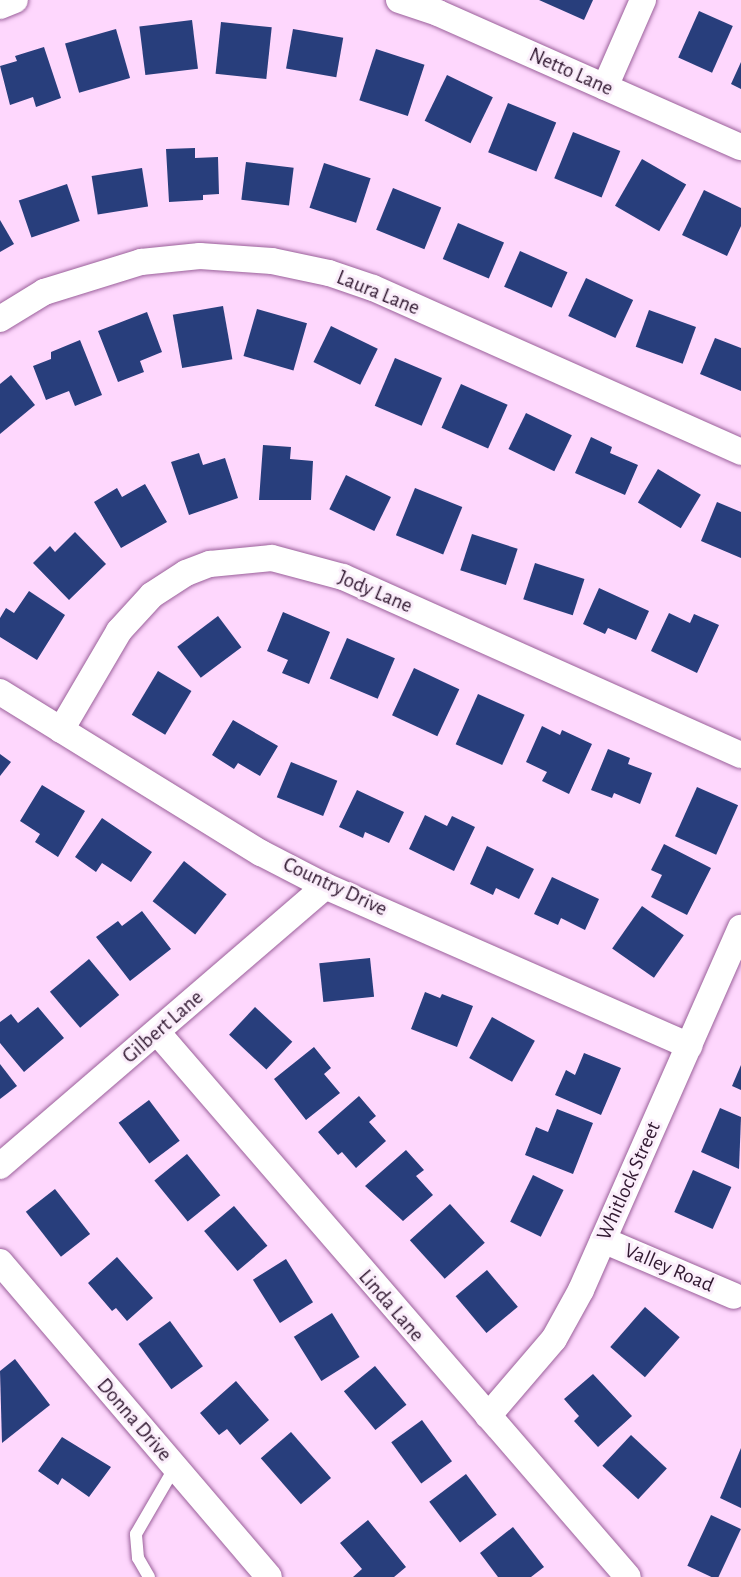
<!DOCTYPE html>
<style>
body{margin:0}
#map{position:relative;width:741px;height:1577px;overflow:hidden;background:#fed7fd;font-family:"Alegreya Sans",sans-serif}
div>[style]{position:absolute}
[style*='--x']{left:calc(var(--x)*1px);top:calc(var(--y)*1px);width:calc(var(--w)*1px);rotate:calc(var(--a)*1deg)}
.building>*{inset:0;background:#283e7c;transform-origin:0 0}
.roads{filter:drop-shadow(0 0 2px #9a609a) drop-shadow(0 0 2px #9a609a)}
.service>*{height:12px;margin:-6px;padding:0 6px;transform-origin:6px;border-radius:6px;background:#fff}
.minor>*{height:26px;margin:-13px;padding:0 13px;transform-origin:13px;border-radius:13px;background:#fff}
span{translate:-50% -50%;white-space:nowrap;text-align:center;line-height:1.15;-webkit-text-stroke:6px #fbeefb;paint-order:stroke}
.street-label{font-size:21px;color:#301830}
</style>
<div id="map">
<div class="building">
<i style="clip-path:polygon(539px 0,593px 0,584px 20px)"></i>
<i style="left:699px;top:11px;width:37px;height:51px;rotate:24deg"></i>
<i style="left:192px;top:20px;width:49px;height:53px;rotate:83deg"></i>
<i style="left:221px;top:22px;width:51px;height:52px;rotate:6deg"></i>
<i style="left:116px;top:29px;width:51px;height:53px;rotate:74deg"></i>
<i style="left:293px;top:29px;width:51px;height:40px;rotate:10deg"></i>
<i style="clip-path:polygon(44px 47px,61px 98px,36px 107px,33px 97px,10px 105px,0 66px,17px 61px,15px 56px)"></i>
<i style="left:376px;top:49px;width:51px;height:54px;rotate:18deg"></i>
<i style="clip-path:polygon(741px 62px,741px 89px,731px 84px)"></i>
<i style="left:447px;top:75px;width:51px;height:51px;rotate:26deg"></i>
<i style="left:508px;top:103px;width:52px;height:53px;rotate:22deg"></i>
<i style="left:573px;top:132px;width:51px;height:50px;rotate:22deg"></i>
<i style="clip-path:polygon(195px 148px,195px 158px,218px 157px,219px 194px,203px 195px,203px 200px,169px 202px,166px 149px)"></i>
<i style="left:642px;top:159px;width:51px;height:54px;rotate:30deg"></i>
<i style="left:246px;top:162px;width:48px;height:38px;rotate:7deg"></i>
<i style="left:324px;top:163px;width:49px;height:47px;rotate:18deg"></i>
<i style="left:142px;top:168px;width:39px;height:51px;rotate:81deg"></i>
<i style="left:67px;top:184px;width:39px;height:51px;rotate:71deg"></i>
<i style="left:393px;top:188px;width:52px;height:45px;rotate:22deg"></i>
<i style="clip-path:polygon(704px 190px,741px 208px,741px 226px,727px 256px,682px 235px)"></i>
<i style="clip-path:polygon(0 220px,14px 244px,0 252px)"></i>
<i style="left:458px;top:223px;width:50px;height:39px;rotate:23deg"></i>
<i style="left:520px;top:251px;width:52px;height:39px;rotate:24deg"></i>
<i style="left:586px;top:278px;width:52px;height:42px;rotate:25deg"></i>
<i style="left:223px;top:306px;width:54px;height:51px;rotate:80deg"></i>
<i style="left:257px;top:309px;width:52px;height:49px;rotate:16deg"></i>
<i style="left:649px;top:310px;width:50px;height:39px;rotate:20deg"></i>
<i style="clip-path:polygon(147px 312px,162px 352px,140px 361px,144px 372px,118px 382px,98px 331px)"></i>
<i style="left:331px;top:326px;width:52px;height:40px;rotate:26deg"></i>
<i style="clip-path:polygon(715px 338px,741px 348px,741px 391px,700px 374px)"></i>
<i style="clip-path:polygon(80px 340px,102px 395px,75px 406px,69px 391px,46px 400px,33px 366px,51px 359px,51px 352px)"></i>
<i style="left:395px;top:358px;width:51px;height:52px;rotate:23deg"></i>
<i style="clip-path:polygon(11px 375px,35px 405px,0 434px,0 384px)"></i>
<i style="left:461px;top:384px;width:51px;height:48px;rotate:24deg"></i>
<i style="left:526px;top:413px;width:51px;height:40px;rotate:26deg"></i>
<i style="clip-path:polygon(591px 437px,612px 447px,610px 453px,638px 465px,625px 495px,575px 473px)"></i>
<i style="clip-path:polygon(263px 445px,291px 447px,290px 459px,313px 461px,311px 500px,259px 500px)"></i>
<i style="clip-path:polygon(199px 453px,203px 465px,225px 458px,238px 498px,189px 515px,171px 462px)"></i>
<i style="left:658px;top:469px;width:50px;height:39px;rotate:31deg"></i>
<i style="left:346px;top:475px;width:50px;height:38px;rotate:26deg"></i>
<i style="clip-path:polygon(145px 484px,167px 522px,121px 548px,94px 502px,117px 488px,122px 497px)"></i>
<i style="left:415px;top:488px;width:51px;height:51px;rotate:22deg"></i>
<i style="clip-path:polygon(717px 502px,741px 512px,741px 558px,701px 541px)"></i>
<i style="clip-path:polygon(75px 532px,106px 564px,69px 600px,33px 563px,50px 546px,55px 552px)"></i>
<i style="left:472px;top:534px;width:48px;height:38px;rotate:18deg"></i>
<i style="left:535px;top:563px;width:52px;height:38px;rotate:18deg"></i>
<i style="clip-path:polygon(599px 588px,649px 611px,636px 640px,608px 628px,605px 634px,583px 624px)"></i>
<i style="clip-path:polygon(29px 591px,65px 615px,37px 660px,0 637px,0 618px,6px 608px,14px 613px)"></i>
<i style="clip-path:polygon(283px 612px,330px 632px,309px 684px,282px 673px,288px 660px,267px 651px)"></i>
<i style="clip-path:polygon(669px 613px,690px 623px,694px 614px,719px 625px,697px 673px,651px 651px)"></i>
<i style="left:218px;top:616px;width:39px;height:51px;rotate:53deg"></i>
<i style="left:347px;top:638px;width:52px;height:44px;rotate:23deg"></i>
<i style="left:414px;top:668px;width:50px;height:52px;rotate:25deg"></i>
<i style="left:158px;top:671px;width:39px;height:51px;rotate:31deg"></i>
<i style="left:478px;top:694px;width:51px;height:55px;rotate:24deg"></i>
<i style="clip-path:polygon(233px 720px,278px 746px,260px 776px,238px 763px,234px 769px,212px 755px)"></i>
<i style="clip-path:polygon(542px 726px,560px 735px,562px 730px,592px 744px,569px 794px,542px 781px,547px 772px,526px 762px)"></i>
<i style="clip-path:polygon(608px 749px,630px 758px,628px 764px,652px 773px,640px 804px,614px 793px,612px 798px,591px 790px)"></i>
<i style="clip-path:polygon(0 754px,11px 762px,0 776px)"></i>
<i style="left:291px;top:762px;width:50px;height:38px;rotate:22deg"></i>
<i style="clip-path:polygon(42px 785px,85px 811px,58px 857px,35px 842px,40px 834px,20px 821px)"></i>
<i style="left:697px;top:787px;width:45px;height:54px;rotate:24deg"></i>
<i style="clip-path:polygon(357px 790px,404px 812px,389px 843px,365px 832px,363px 838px,339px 827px)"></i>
<i style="clip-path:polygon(425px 815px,447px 826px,452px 816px,475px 827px,454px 871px,409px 849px)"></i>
<i style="clip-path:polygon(102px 818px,152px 852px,131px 882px,102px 863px,96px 872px,75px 857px)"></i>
<i style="clip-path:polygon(664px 844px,711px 868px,687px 915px,651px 897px,662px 875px,651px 870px)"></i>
<i style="clip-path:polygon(487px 846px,534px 869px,519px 899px,496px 888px,493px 895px,470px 884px)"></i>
<i style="left:184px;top:861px;width:54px;height:51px;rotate:38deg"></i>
<i style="clip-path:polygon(552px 877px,599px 899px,585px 930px,561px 918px,558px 925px,534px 914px)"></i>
<i style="left:642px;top:906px;width:51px;height:52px;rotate:35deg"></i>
<i style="clip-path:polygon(142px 911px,171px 949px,130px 981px,96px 937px,118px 921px,122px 926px)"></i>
<i style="left:370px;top:958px;width:39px;height:51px;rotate:84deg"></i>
<i style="left:89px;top:959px;width:47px;height:51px;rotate:50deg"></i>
<i style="clip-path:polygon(425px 992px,440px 998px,442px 994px,473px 1006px,457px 1047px,411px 1029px)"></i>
<i style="clip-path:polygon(38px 1007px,64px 1038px,24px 1072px,0 1043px,0 1022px,11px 1014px,18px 1023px)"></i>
<i style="left:255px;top:1007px;width:51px;height:38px;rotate:43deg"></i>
<i style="left:492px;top:1017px;width:49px;height:47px;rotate:29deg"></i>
<i style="clip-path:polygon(314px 1047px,331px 1068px,324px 1074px,340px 1093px,306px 1120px,274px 1079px)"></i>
<i style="clip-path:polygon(584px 1053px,621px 1068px,601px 1115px,555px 1095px,566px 1070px,575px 1075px)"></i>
<i style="clip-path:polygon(0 1064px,17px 1086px,0 1099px)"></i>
<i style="clip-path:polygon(741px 1065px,741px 1090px,732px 1086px)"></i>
<i style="clip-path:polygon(359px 1096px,376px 1116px,369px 1122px,386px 1141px,356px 1168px,342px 1152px,338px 1155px,318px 1132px)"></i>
<i style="left:149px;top:1100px;width:51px;height:38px;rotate:53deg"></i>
<i style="clip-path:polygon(720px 1108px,741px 1117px,739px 1169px,701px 1152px)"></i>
<i style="clip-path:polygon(557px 1109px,593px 1123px,573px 1174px,525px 1155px,536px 1127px,548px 1132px)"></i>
<i style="clip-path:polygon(406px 1150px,424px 1170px,416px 1176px,433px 1195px,403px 1221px,365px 1186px)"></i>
<i style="left:187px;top:1154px;width:53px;height:42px;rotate:51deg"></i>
<i style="left:693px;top:1170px;width:42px;height:46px;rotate:24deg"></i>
<i style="left:533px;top:1175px;width:34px;height:52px;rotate:26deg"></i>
<i style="left:55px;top:1189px;width:57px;height:37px;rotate:52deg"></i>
<i style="left:450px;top:1204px;width:52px;height:54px;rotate:48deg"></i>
<i style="left:234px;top:1206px;width:52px;height:39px;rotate:50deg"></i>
<i style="clip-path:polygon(117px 1257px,153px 1298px,127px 1321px,116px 1308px,112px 1311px,88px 1283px)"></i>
<i style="left:286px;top:1259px;width:51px;height:39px;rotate:58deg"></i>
<i style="left:487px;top:1270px;width:48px;height:41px;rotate:50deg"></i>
<i style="left:645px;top:1307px;width:46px;height:53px;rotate:41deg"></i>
<i style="left:332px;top:1313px;width:52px;height:45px;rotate:58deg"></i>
<i style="left:170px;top:1321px;width:56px;height:39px;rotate:54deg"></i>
<i style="clip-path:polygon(15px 1359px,50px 1405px,2px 1443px,0 1371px)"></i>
<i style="left:375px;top:1366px;width:50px;height:40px;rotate:51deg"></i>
<i style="clip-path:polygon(593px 1374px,632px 1416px,598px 1447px,574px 1421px,579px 1416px,564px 1399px)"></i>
<i style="clip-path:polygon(236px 1381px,269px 1420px,240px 1445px,227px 1429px,219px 1435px,200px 1413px)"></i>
<i style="left:422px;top:1420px;width:51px;height:38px;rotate:54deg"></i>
<i style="left:291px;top:1432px;width:61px;height:40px;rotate:49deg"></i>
<i style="left:631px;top:1435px;width:49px;height:42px;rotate:43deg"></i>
<i style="clip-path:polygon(62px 1437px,111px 1467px,89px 1497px,62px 1478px,58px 1485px,38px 1471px)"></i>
<i style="clip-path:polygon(741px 1448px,741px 1508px,720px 1498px)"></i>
<i style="left:466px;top:1474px;width:51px;height:46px;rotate:53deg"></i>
<i style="left:711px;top:1515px;width:33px;height:56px;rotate:25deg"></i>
<i style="clip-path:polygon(368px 1520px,406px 1567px,394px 1577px,353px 1577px,362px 1569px,340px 1543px)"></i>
<i style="clip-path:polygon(513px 1527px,544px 1567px,531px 1577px,498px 1577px,480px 1553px)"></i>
</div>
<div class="roads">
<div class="service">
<i style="--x:149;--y:1577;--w:22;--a:-120"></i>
<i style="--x:138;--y:1558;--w:24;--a:-95"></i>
<i style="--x:136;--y:1534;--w:78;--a:-59.8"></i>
</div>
<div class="minor">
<i style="--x:399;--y:0;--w:41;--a:18.4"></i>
<i style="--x:438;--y:13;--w:331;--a:23.9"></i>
<i style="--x:0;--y:6;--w:16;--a:-22"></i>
<i style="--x:605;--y:87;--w:95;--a:-66.4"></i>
<i style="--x:0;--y:319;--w:52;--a:-31.5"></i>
<i style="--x:44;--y:292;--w:102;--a:-17.2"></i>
<i style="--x:141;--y:262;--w:59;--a:-5.8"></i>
<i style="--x:200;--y:256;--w:72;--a:4"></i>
<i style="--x:272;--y:261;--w:58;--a:11.9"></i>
<i style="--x:329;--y:273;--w:46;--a:18.8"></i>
<i style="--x:373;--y:288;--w:403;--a:24"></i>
<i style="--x:0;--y:692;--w:307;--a:31.7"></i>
<i style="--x:261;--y:853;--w:72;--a:27.3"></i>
<i style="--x:325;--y:886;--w:398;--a:23.7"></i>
<i style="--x:61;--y:730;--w:115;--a:-59.6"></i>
<i style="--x:119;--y:631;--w:49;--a:-47.5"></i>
<i style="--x:152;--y:595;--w:40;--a:-32.9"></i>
<i style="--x:186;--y:573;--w:26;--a:-21"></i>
<i style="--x:210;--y:564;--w:62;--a:-5.5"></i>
<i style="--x:272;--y:558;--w:73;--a:15"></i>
<i style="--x:343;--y:577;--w:436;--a:24.1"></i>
<i style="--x:157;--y:1032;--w:720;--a:49.17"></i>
<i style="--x:0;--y:1166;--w:429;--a:-40.7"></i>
<i style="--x:603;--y:1240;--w:142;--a:23.1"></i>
<i style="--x:0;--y:1262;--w:414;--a:49.5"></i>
<i style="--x:488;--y:1416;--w:101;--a:-49.4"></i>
<i style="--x:554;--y:1339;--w:56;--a:-61.1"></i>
<i style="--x:581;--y:1290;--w:396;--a:-66.2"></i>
</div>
</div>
<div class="street-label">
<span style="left:571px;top:72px;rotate:24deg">Netto Lane</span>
<span style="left:378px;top:293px;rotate:22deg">Laura Lane</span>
<span style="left:375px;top:592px;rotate:23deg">Jody Lane</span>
<span style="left:335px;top:887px;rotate:25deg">Country Drive</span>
<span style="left:163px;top:1027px;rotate:-41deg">Gilbert Lane</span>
<span style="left:629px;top:1181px;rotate:-66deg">Whitlock Street</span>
<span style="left:669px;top:1268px;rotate:23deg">Valley Road</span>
<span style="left:391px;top:1306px;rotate:49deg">Linda Lane</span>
<span style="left:134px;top:1420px;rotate:49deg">Donna Drive</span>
</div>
</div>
